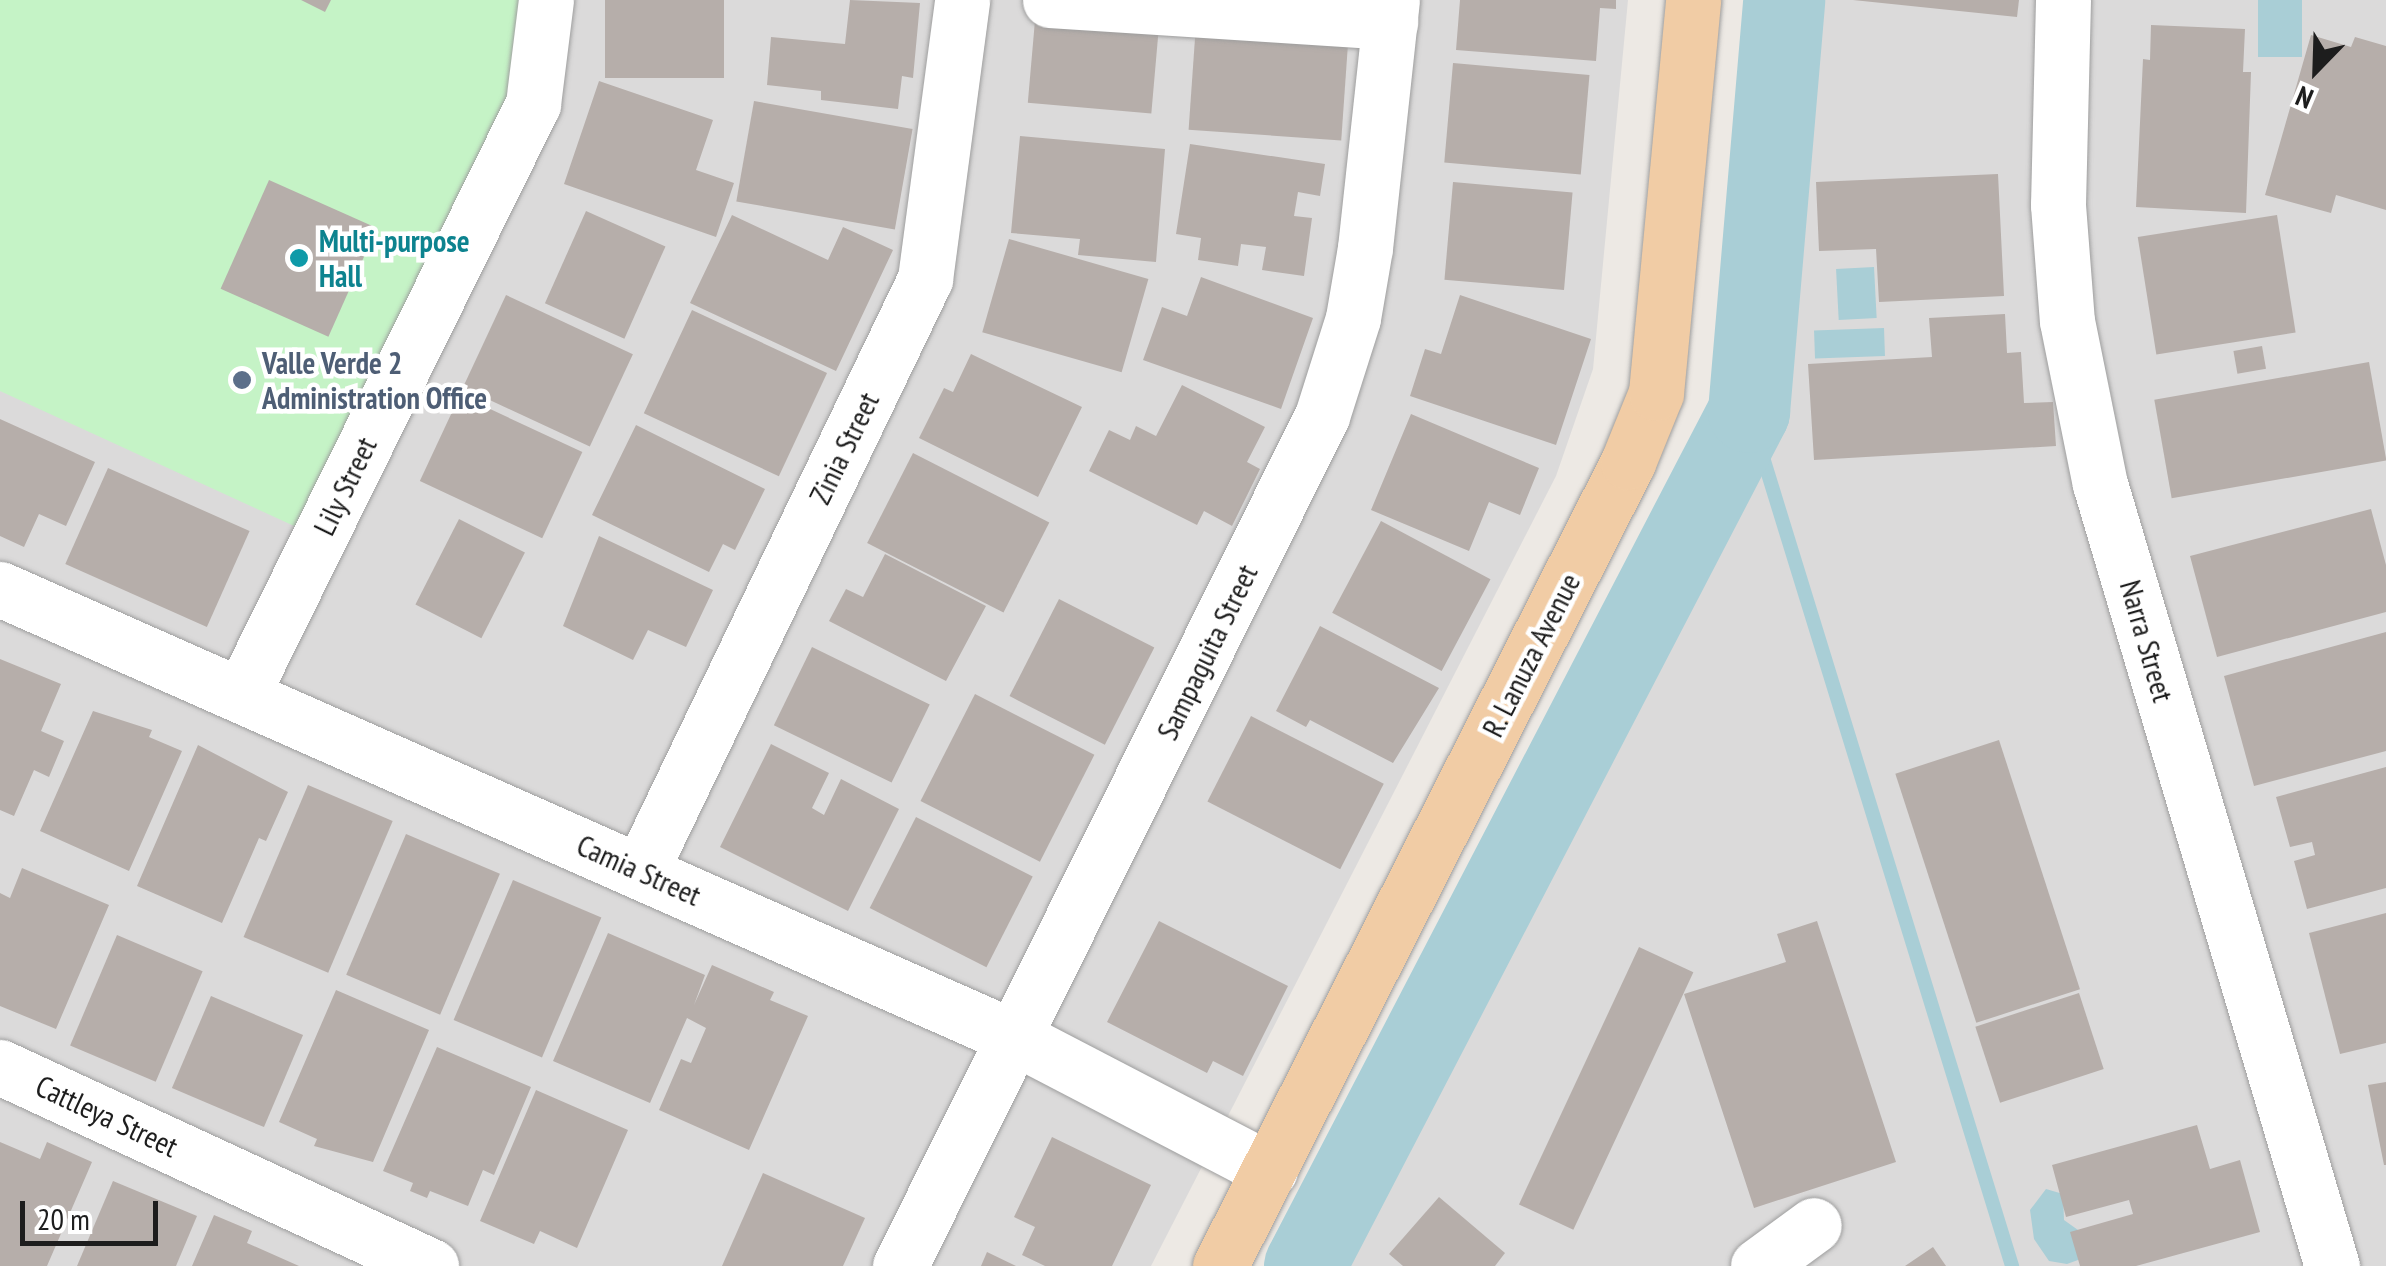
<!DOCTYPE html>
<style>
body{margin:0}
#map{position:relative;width:2386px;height:1266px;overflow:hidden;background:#ede9e4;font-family:"PT Sans Narrow",sans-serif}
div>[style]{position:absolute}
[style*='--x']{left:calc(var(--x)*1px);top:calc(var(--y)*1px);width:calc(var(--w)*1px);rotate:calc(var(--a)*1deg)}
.residential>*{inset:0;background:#dbdada}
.park>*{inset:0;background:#c5f3c6}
.water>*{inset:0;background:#a9ced6;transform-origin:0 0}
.stream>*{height:14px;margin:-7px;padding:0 7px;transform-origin:7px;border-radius:7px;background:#a9ced6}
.river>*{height:82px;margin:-41px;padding:0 41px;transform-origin:41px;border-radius:41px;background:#a9ced6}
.building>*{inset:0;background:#b6aeaa;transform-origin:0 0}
.roads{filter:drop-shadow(0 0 2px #9e9e9e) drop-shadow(0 0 2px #9e9e9e)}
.minor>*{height:55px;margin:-27.5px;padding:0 27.5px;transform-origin:27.5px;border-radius:27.5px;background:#fff}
.major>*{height:55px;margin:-27.5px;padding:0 27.5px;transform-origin:27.5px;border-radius:27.5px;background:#f1cca5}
.dots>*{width:28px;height:28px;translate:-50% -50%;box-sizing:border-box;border:5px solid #fff;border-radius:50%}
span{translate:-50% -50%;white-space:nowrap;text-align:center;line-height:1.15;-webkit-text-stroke:9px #fff;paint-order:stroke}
.culture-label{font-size:30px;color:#0d838f;font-weight:700}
.left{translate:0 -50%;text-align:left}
.service-label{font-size:30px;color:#4e5e75;font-weight:700}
.street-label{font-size:30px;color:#1d1d1d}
.north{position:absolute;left:2266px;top:20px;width:100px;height:100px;-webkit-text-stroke:8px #fff;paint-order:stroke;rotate:203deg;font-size:28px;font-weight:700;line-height:40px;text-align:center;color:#1d1d1d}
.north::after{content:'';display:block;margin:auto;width:35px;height:45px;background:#1d1d1d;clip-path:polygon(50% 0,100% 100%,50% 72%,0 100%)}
.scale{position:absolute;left:20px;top:1201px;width:138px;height:45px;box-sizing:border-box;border:5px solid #1d1d1d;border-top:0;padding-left:12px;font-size:30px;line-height:35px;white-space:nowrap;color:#1d1d1d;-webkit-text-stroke:8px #fff;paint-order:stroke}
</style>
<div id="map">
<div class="residential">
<i style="clip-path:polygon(0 0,1628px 0,1593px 369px,1556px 476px,1151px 1266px,0 1266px)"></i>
<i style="clip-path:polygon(1816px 0,2386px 0,2386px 1266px,1341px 1266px,1779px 419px)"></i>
</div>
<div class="park">
<i style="clip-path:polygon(0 0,519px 0,509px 132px,305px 531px,0 391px)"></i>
</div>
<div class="water">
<i style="left:2258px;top:0;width:44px;height:57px"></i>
<i style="left:1874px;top:267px;width:51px;height:38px;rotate:87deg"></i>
<i style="left:1884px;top:328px;width:28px;height:70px;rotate:88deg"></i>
<i style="clip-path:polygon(2046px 1189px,2063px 1194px,2064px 1220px,2078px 1230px,2078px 1260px,2067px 1264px,2049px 1261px,2034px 1239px,2030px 1210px)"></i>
</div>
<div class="stream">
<i style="--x:1749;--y:412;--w:894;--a:72.88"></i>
</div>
<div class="river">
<i style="--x:1305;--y:1266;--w:963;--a:-62.53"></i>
<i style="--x:1749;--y:412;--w:413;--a:-85.1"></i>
</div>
<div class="building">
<i style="clip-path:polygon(301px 0,331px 0,325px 12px)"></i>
<i style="left:605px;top:0;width:119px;height:78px"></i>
<i style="clip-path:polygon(850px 0,920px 3px,913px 78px,902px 76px,898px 109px,821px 100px,821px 91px,767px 85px,771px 37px,845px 44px)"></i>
<i style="clip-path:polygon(1460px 0,1616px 0,1616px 9px,1600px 8px,1596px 61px,1456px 50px)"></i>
<i style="clip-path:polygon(1853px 0,2019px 0,2017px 17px)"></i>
<i style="left:1036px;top:9px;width:124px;height:94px;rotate:5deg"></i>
<i style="left:1196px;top:24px;width:153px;height:106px;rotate:4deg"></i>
<i style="clip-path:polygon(2151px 25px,2245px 29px,2243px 72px,2251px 72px,2246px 213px,2136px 207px,2143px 59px,2150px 60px)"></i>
<i style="clip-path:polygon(2311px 35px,2351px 47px,2355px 37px,2386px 46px,2386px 210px,2336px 195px,2331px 213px,2265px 195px)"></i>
<i style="left:1453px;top:63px;width:137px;height:100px;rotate:5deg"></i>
<i style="clip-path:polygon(599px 81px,713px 120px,696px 170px,734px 183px,716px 237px,564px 184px)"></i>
<i style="left:754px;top:101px;width:161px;height:102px;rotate:10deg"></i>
<i style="clip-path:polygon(1020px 136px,1165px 149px,1156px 262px,1078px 255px,1080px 239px,1011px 233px)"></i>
<i style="clip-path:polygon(1190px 144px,1325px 164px,1320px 196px,1298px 192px,1294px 216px,1312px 218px,1304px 276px,1262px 270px,1266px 247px,1241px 244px,1238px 266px,1198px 260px,1201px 238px,1176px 234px)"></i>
<i style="clip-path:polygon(1998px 174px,2004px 296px,1879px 302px,1876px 249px,1819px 251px,1816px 182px)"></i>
<i style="left:269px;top:180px;width:118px;height:119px;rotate:24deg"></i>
<i style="left:1453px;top:182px;width:120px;height:98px;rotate:5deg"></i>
<i style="left:586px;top:211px;width:87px;height:101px;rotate:24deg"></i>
<i style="clip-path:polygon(732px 215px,828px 260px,843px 227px,893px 250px,836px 371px,690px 303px)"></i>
<i style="left:2277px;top:215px;width:119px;height:141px;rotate:81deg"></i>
<i style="left:1009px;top:239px;width:145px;height:97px;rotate:16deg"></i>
<i style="clip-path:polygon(1201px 277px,1313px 318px,1281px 409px,1143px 360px,1162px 307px,1187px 316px)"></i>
<i style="left:506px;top:295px;width:140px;height:102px;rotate:25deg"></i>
<i style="clip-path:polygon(1460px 295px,1591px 339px,1556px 445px,1410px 396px,1425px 349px,1441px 354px)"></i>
<i style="left:692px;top:310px;width:149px;height:114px;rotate:25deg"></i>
<i style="clip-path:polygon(2005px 314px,2007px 353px,2021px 352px,2024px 403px,2053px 402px,2056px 446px,1814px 460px,1808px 364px,1932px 357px,1929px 318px)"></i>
<i style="left:2262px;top:346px;width:23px;height:29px;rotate:80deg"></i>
<i style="clip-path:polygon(971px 354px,1082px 407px,1038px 497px,919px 438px,944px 388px,953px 392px)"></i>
<i style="left:2369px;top:362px;width:100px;height:218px;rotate:80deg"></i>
<i style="clip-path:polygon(1182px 385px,1265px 427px,1247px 462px,1260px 469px,1232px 526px,1204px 511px,1197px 525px,1089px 471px,1109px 430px,1130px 440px,1136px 426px,1156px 436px)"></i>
<i style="left:460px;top:395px;width:135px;height:95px;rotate:25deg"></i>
<i style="clip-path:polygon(1411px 414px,1539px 468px,1520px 515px,1489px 502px,1469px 551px,1371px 510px)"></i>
<i style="clip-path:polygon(0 419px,95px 462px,66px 526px,39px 514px,24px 547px,0 536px)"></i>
<i style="clip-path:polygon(636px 425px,765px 489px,735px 550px,723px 544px,709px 572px,592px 515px)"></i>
<i style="left:913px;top:453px;width:153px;height:101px;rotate:27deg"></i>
<i style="left:108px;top:468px;width:155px;height:105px;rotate:24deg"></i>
<i style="clip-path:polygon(2371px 509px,2386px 565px,2386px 612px,2217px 657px,2190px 556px)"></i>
<i style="left:459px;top:519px;width:74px;height:96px;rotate:27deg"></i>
<i style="left:1381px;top:521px;width:124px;height:104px;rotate:28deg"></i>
<i style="clip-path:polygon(599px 536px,713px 590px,686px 647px,648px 630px,633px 660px,563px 626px)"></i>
<i style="clip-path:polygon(885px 554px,986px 606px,946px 681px,829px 621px,846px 589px,863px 597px)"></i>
<i style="left:1059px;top:599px;width:107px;height:109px;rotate:27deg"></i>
<i style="clip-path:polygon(1320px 626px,1439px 688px,1393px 763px,1310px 720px,1306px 727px,1276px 711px)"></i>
<i style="clip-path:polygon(2386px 632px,2386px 751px,2254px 786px,2224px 676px)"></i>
<i style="left:812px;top:647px;width:131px;height:87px;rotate:26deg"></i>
<i style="clip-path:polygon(0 659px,61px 684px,41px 731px,64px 741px,49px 777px,34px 770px,14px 816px,0 810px)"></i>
<i style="left:975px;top:694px;width:134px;height:120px;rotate:27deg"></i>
<i style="clip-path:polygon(93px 711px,152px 730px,149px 737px,182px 751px,129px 871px,40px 831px)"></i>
<i style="left:1251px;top:716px;width:149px;height:96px;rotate:27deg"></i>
<i style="left:1999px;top:740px;width:262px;height:109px;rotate:72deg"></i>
<i style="clip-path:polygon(771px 744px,829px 773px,812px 808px,824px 815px,841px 779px,899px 809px,848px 911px,720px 847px)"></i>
<i style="clip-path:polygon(198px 745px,288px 792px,266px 841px,259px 838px,222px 923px,137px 886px)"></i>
<i style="clip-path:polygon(2386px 767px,2386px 888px,2307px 909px,2294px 861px,2315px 855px,2312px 842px,2290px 847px,2276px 797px)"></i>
<i style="left:308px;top:785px;width:92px;height:165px;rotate:23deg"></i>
<i style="left:916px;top:817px;width:131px;height:102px;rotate:27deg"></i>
<i style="left:406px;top:834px;width:102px;height:153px;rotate:23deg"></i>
<i style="clip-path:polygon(22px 868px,109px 905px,56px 1029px,0 1006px,0 893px,10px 898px)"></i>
<i style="left:513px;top:880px;width:96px;height:152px;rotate:23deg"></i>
<i style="clip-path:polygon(2386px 913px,2386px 1043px,2340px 1054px,2309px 933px)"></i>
<i style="clip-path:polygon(1159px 921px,1288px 986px,1243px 1076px,1213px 1061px,1207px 1073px,1107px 1022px)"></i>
<i style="clip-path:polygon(1817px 921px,1896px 1162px,1754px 1208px,1684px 994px,1786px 962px,1777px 934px)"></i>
<i style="clip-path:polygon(608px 933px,705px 975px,694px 1005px,712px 965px,774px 992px,770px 1000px,808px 1016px,749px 1150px,659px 1110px,681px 1059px,691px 1063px,706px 1028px,687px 1018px,650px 1103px,553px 1061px)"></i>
<i style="left:117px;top:935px;width:93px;height:120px;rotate:23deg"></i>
<i style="left:1639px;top:947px;width:60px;height:284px;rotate:25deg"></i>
<i style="clip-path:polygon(336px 990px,429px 1030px,373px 1162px,314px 1146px,317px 1139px,279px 1122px)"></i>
<i style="left:2079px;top:993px;width:80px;height:109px;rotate:72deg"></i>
<i style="left:211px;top:996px;width:100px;height:100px;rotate:23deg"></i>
<i style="clip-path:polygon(437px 1047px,531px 1087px,494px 1175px,483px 1170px,468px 1206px,430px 1191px,427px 1198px,410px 1191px,413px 1183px,383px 1171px)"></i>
<i style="clip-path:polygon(2386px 1082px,2386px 1165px,2384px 1165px,2368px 1085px)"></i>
<i style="clip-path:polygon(536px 1090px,628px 1130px,577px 1248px,540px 1231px,534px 1244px,480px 1221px)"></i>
<i style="clip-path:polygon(2197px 1125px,2210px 1169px,2240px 1160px,2260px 1232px,2136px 1266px,2080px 1266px,2070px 1232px,2133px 1214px,2129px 1200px,2066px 1217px,2052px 1165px)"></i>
<i style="clip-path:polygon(1052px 1137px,1151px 1185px,1112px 1266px,1045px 1266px,1022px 1255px,1035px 1227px,1014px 1217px)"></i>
<i style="clip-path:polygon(0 1142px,40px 1159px,47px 1142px,92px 1162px,47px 1266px,0 1266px)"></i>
<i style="clip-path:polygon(763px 1173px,865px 1218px,843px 1266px,722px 1266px)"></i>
<i style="clip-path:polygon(113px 1181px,197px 1216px,176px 1266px,77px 1266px)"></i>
<i style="clip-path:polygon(1439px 1197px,1505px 1253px,1495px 1266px,1403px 1266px,1389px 1254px)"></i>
<i style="clip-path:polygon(214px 1215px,252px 1231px,247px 1243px,299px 1266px,192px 1266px)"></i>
<i style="clip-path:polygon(1933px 1247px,1946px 1266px,1905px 1266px)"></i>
<i style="clip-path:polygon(987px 1252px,1016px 1266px,981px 1266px)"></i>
</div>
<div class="roads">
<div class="minor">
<i style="--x:1050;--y:0;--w:341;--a:3.7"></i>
<i style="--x:2063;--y:0;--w:205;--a:91.4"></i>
<i style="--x:2058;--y:205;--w:116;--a:85.6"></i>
<i style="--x:2067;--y:321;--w:166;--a:78.6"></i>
<i style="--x:2100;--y:484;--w:816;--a:73.48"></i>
<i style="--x:0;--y:589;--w:1113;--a:23.85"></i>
<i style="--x:1018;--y:1039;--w:284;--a:27.5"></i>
<i style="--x:243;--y:692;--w:656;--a:-63.75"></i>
<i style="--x:533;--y:104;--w:105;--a:-82.9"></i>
<i style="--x:641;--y:870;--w:656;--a:-64.33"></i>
<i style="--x:925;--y:279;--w:281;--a:-82.4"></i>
<i style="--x:0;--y:1067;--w:475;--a:24.8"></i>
<i style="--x:900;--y:1266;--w:949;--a:-63.6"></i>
<i style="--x:1322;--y:416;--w:103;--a:-72.4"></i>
<i style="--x:1353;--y:318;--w:71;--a:-80.3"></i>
<i style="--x:1365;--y:248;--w:249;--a:-83.8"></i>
<i style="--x:1758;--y:1266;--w:69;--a:-36.2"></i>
</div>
<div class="major">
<i style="--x:1220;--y:1266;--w:902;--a:-63.09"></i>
<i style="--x:1628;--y:462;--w:74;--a:-67.9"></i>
<i style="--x:1656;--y:393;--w:395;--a:-84.6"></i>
</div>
</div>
<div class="dots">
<i style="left:299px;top:258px;background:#0f9aa8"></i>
<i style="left:242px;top:380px;background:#5c6f8a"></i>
</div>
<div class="culture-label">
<span class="left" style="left:319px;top:258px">Multi-purpose<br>Hall</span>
</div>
<div class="service-label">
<span class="left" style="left:262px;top:380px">Valle Verde 2<br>Administration Office</span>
</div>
<div class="street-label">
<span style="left:844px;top:448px;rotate:-64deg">Zinia Street</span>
<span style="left:345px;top:486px;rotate:-64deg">Lily Street</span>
<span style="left:2147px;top:641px;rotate:74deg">Narra Street</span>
<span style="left:1207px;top:652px;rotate:-64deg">Sampaguita Street</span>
<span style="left:1531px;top:655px;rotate:-63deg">R. Lanuza Avenue</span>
<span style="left:639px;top:870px;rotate:24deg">Camia Street</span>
<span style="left:107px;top:1116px;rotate:25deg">Cattleya Street</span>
</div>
<div class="north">N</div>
<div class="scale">20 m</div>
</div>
